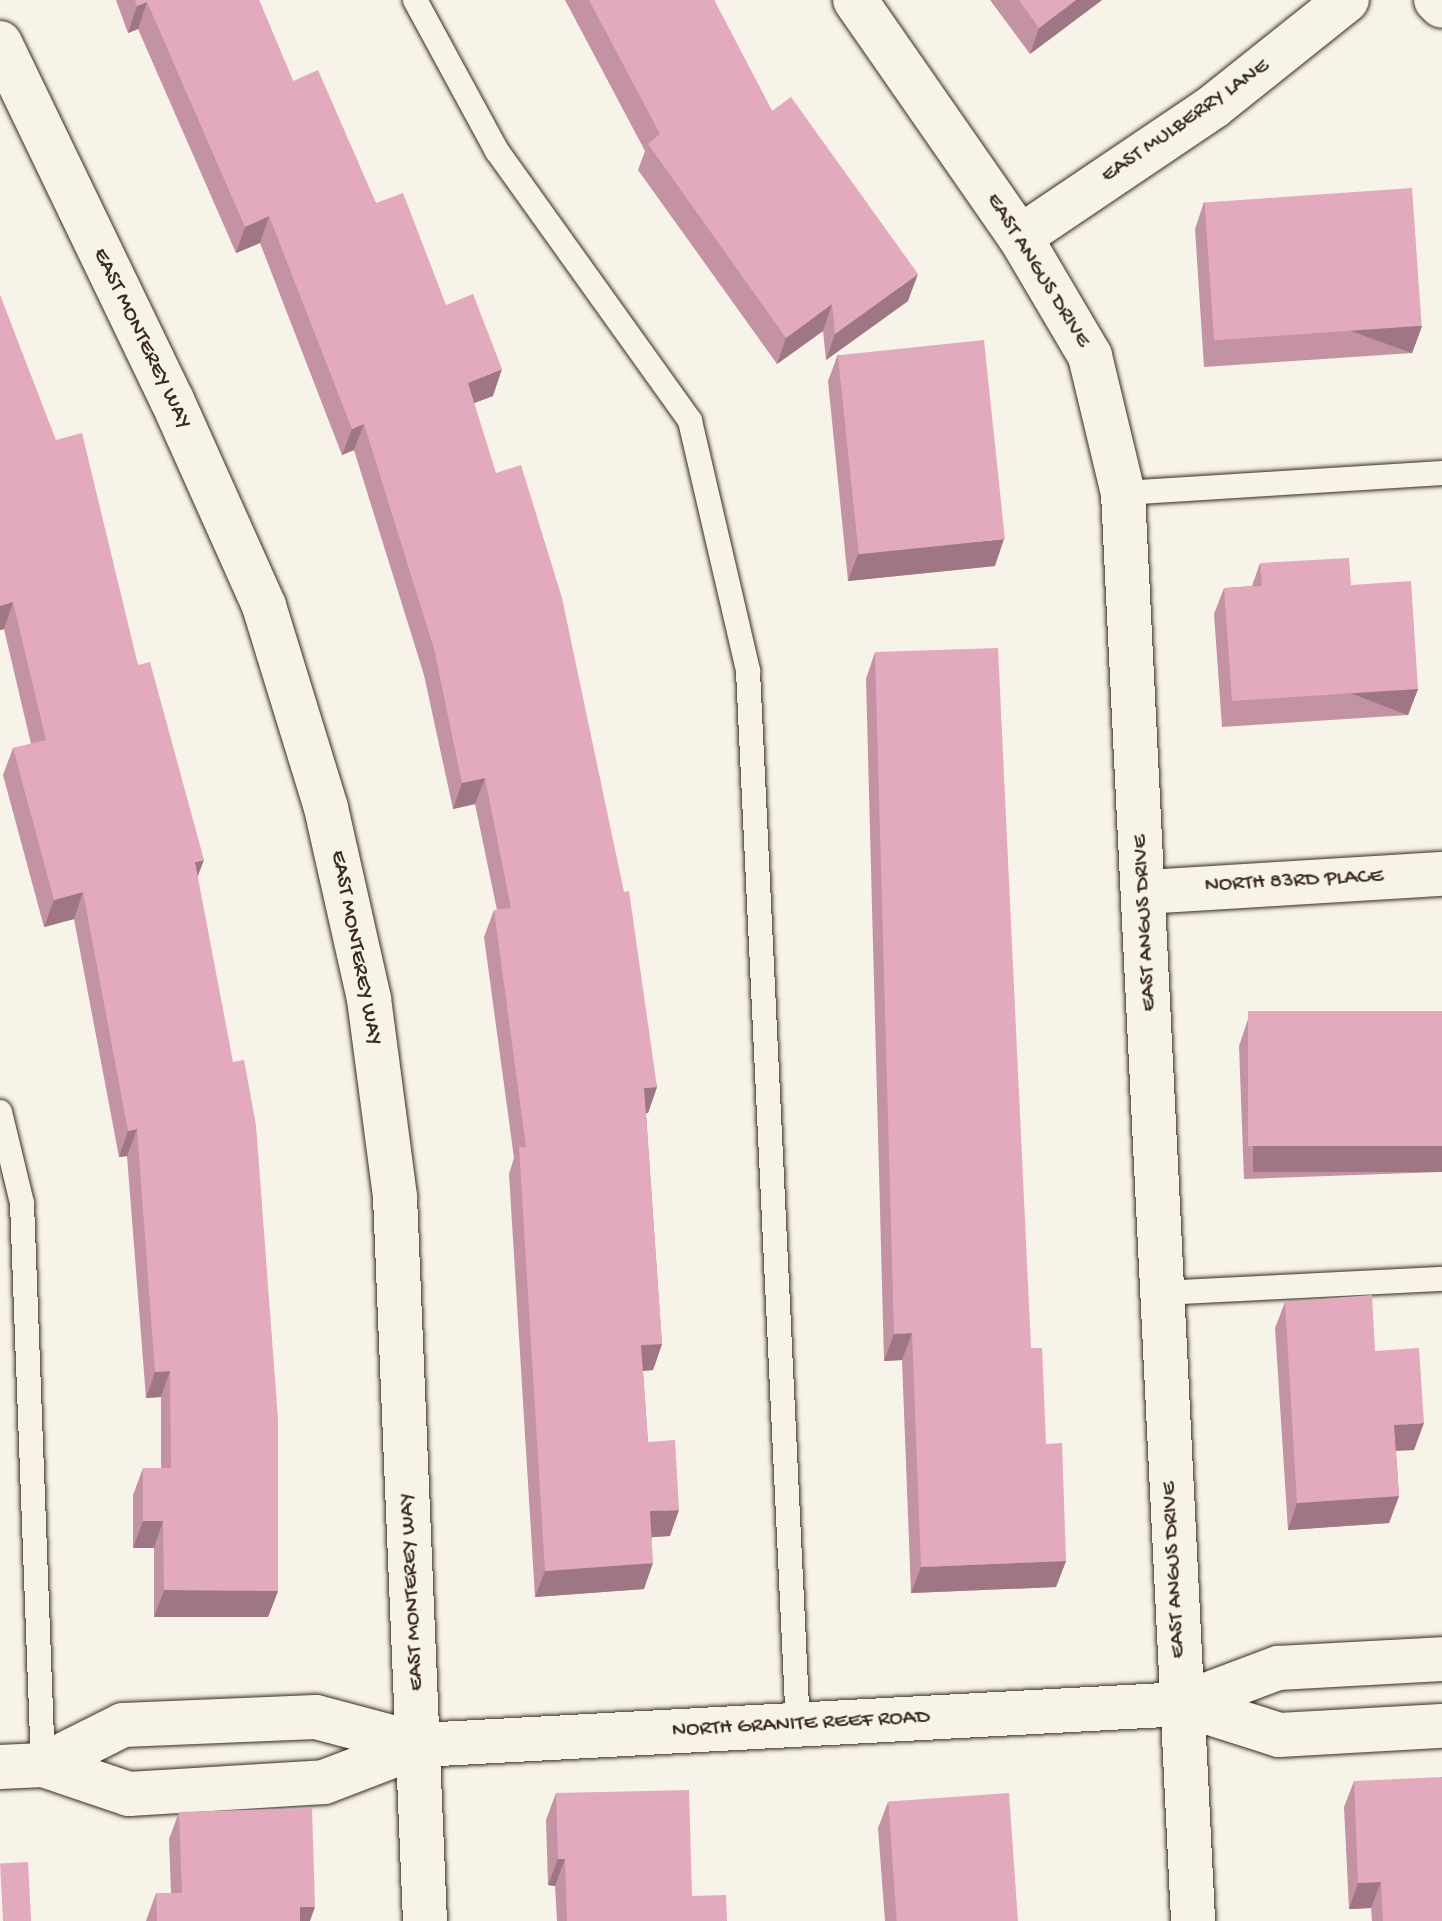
<!DOCTYPE html>
<style>
body{margin:0}
#map{position:relative;width:1442px;height:1921px;overflow:hidden;background:#f7f3e8;font-family:"Gochi Hand",sans-serif}
div>[style]{position:absolute}
[style*='--x']{left:calc(var(--x)*1px);top:calc(var(--y)*1px);width:calc(var(--w)*1px);rotate:calc(var(--a)*1deg)}
.roads{filter:drop-shadow(0 0 2px #3b2a1e) drop-shadow(0 0 2px #3b2a1e)}
.lane>*{height:24px;margin:-12px;padding:0 12px;transform-origin:12px;border-radius:12px;background:#f7f3e8}
.street>*{height:44px;margin:-22px;padding:0 22px;transform-origin:22px;border-radius:22px;background:#f7f3e8}
.secondary>*{height:44px;margin:-22px;padding:0 22px;transform-origin:22px;border-radius:22px;background:#f7f3e8}
.wall>*{inset:0;background:#c392a3}
.shaded-wall>*{inset:0;background:#9f7784;transform-origin:0 0}
.building>*{inset:0;background:#e3aabd;transform-origin:0 0}
span{translate:-50% -50%;white-space:nowrap;text-align:center;line-height:1.15;-webkit-text-stroke:6px #f7f3e8;paint-order:stroke}
.street-label{font-size:22px;color:#3b2a1e}
</style>
<div id="map">
<div class="roads">
<div class="lane">
<i style="--x:415;--y:0;--w:172;--a:61.5"></i>
<i style="--x:497;--y:151;--w:332;--a:54.4"></i>
<i style="--x:690;--y:421;--w:257;--a:76.9"></i>
<i style="--x:748;--y:671;--w:1056;--a:87.29"></i>
<i style="--x:1123;--y:493;--w:320;--a:-3.6"></i>
<i style="--x:0;--y:1112;--w:94;--a:76.4"></i>
<i style="--x:22;--y:1203;--w:562;--a:87.86"></i>
<i style="--x:1163;--y:1293;--w:279;--a:-2.9"></i>
</div>
<div class="street">
<i style="--x:855;--y:0;--w:289;--a:55.2"></i>
<i style="--x:1020;--y:237;--w:138;--a:59.5"></i>
<i style="--x:1090;--y:356;--w:141;--a:76.5"></i>
<i style="--x:1123;--y:493;--w:1430;--a:87.19"></i>
<i style="--x:1436;--y:0;--w:8;--a:45"></i>
<i style="--x:0;--y:43;--w:396;--a:64.3"></i>
<i style="--x:172;--y:400;--w:226;--a:65.9"></i>
<i style="--x:264;--y:606;--w:211;--a:72.9"></i>
<i style="--x:326;--y:808;--w:196;--a:77.3"></i>
<i style="--x:369;--y:999;--w:200;--a:82.5"></i>
<i style="--x:395;--y:1197;--w:725;--a:87.63"></i>
<i style="--x:1020;--y:237;--w:234;--a:-34"></i>
<i style="--x:1214;--y:106;--w:170;--a:-38.6"></i>
<i style="--x:1145;--y:892;--w:298;--a:-3.5"></i>
</div>
<div class="secondary">
<i style="--x:1182;--y:1704;--w:102;--a:17.7"></i>
<i style="--x:1279;--y:1735;--w:163;--a:-3.2"></i>
<i style="--x:43;--y:1765;--w:89;--a:-26.6"></i>
<i style="--x:123;--y:1725;--w:193;--a:-2.4"></i>
<i style="--x:316;--y:1717;--w:109;--a:14.9"></i>
<i style="--x:421;--y:1745;--w:762;--a:-3.08"></i>
<i style="--x:1182;--y:1704;--w:103;--a:-20.6"></i>
<i style="--x:1278;--y:1668;--w:164;--a:-3.1"></i>
<i style="--x:0;--y:1767;--w:43;--a:-2.7"></i>
<i style="--x:43;--y:1765;--w:91;--a:18.6"></i>
<i style="--x:129;--y:1794;--w:195;--a:-3.5"></i>
<i style="--x:324;--y:1782;--w:104;--a:-20.9"></i>
</div>
</div>
<div class="wall">
<i style="clip-path:polygon(116px 0,259px 0,293px 81px,446px 305px,493px 396px,474px 403px,657px 1087px,648px 1113px,646px 1113px,662px 1344px,653px 1370px,643px 1371px,648px 1442px,670px 1536px,652px 1537px,644px 1589px,535px 1597px,509px 1174px,514px 1158px,484px 937px,494px 910px,497px 910px,475px 804px,453px 809px,424px 675px,354px 450px,342px 455px,260px 243px,236px 253px,138px 29px,128px 33px)"></i>
<i style="clip-path:polygon(565px 0,714px 0,772px 111px,908px 301px,826px 360px,823px 331px,777px 364px,638px 170px,645px 151px)"></i>
<i style="clip-path:polygon(990px 0,1102px 0,1030px 54px)"></i>
<i style="clip-path:polygon(1204px 202px,1422px 326px,1412px 353px,1204px 367px,1195px 229px)"></i>
<i style="clip-path:polygon(0 295px,138px 665px,197px 877px,278px 1591px,268px 1617px,154px 1617px,154px 1548px,133px 1548px,133px 1495px,143px 1468px,161px 1468px,161px 1397px,146px 1398px,127px 1156px,119px 1157px,74px 919px,44px 927px,3px 775px,13px 748px,31px 744px,4px 629px,0 630px)"></i>
<i style="clip-path:polygon(838px 354px,995px 566px,848px 581px,828px 381px)"></i>
<i style="clip-path:polygon(1260px 563px,1351px 585px,1418px 689px,1408px 715px,1222px 727px,1214px 614px,1224px 588px,1252px 586px)"></i>
<i style="clip-path:polygon(875px 652px,1031px 1348px,1046px 1444px,1066px 1561px,1056px 1587px,911px 1593px,902px 1360px,884px 1361px,866px 679px)"></i>
<i style="clip-path:polygon(1442px 1011px,1442px 1172px,1244px 1179px,1239px 1046px,1248px 1019px)"></i>
<i style="clip-path:polygon(1285px 1302px,1375px 1351px,1414px 1450px,1396px 1451px,1399px 1496px,1389px 1523px,1288px 1530px,1275px 1328px)"></i>
<i style="clip-path:polygon(1354px 1781px,1442px 1921px,1372px 1921px,1371px 1908px,1349px 1909px,1344px 1807px)"></i>
<i style="clip-path:polygon(556px 1793px,692px 1896px,727px 1921px,557px 1921px,555px 1886px,548px 1885px,546px 1820px)"></i>
<i style="clip-path:polygon(888px 1802px,1018px 1921px,885px 1921px,878px 1828px)"></i>
<i style="clip-path:polygon(179px 1812px,310px 1921px,146px 1921px,156px 1893px,171px 1893px,169px 1839px)"></i>
</div>
<div class="shaded-wall">
<i style="clip-path:polygon(1076px 0,1102px 0,1030px 54px,1039px 28px)"></i>
<i style="clip-path:polygon(147px 2px,138px 29px,128px 33px,137px 6px)"></i>
<i style="clip-path:polygon(269px 216px,260px 243px,236px 253px,245px 227px)"></i>
<i style="clip-path:polygon(918px 274px,908px 301px,826px 360px,835px 334px)"></i>
<i style="clip-path:polygon(832px 304px,823px 331px,777px 364px,786px 338px)"></i>
<i style="left:1422px;top:326px;width:29px;height:208px;rotate:110deg"></i>
<i style="clip-path:polygon(502px 369px,493px 396px,458px 409px,468px 383px)"></i>
<i style="clip-path:polygon(364px 424px,354px 450px,342px 455px,352px 429px)"></i>
<i style="clip-path:polygon(1004px 539px,995px 566px,848px 581px,858px 554px)"></i>
<i style="clip-path:polygon(13px 602px,4px 629px,0 630px,0 606px)"></i>
<i style="left:1418px;top:689px;width:28px;height:186px;rotate:111deg"></i>
<i style="clip-path:polygon(485px 778px,475px 804px,453px 809px,462px 783px)"></i>
<i style="clip-path:polygon(204px 860px,194px 886px,195px 862px)"></i>
<i style="clip-path:polygon(83px 892px,74px 919px,44px 927px,54px 900px)"></i>
<i style="clip-path:polygon(657px 1087px,648px 1113px,634px 1115px,644px 1088px)"></i>
<i style="clip-path:polygon(137px 1129px,127px 1156px,119px 1157px,128px 1131px)"></i>
<i style="left:1442px;top:1146px;width:26px;height:189px;rotate:90deg"></i>
<i style="clip-path:polygon(912px 1333px,902px 1360px,884px 1361px,894px 1334px)"></i>
<i style="clip-path:polygon(662px 1344px,653px 1370px,632px 1372px,641px 1345px)"></i>
<i style="clip-path:polygon(170px 1371px,161px 1397px,146px 1398px,155px 1372px)"></i>
<i style="clip-path:polygon(1424px 1423px,1414px 1450px,1384px 1451px,1394px 1425px)"></i>
<i style="clip-path:polygon(1399px 1496px,1389px 1523px,1288px 1530px,1297px 1503px)"></i>
<i style="clip-path:polygon(679px 1510px,670px 1536px,640px 1538px,650px 1511px)"></i>
<i style="clip-path:polygon(143px 1521px,163px 1521px,154px 1548px,133px 1548px)"></i>
<i style="clip-path:polygon(1066px 1561px,1056px 1587px,911px 1593px,921px 1567px)"></i>
<i style="clip-path:polygon(653px 1563px,644px 1589px,535px 1597px,545px 1571px)"></i>
<i style="clip-path:polygon(164px 1590px,278px 1591px,268px 1617px,154px 1617px)"></i>
<i style="clip-path:polygon(558px 1859px,565px 1859px,555px 1886px,548px 1885px)"></i>
<i style="clip-path:polygon(1381px 1882px,1371px 1908px,1349px 1909px,1358px 1883px)"></i>
<i style="clip-path:polygon(300px 1907px,315px 1907px,310px 1921px,295px 1921px)"></i>
</div>
<div class="building">
<i style="clip-path:polygon(135px 0,259px 0,293px 81px,318px 70px,376px 203px,403px 193px,446px 305px,473px 294px,502px 369px,468px 383px,496px 473px,521px 465px,562px 598px,624px 892px,629px 891px,657px 1087px,644px 1088px,662px 1344px,641px 1345px,648px 1442px,675px 1440px,679px 1510px,650px 1511px,653px 1563px,545px 1571px,519px 1147px,526px 1147px,494px 910px,511px 908px,485px 778px,462px 783px,434px 649px,364px 424px,352px 429px,269px 216px,245px 227px,147px 2px,137px 6px)"></i>
<i style="clip-path:polygon(589px 0,714px 0,772px 111px,791px 97px,918px 274px,835px 334px,832px 304px,786px 338px,648px 144px,660px 134px)"></i>
<i style="clip-path:polygon(1019px 0,1076px 0,1039px 28px)"></i>
<i style="left:1412px;top:188px;width:138px;height:208px;rotate:86deg"></i>
<i style="clip-path:polygon(0 295px,56px 440px,82px 433px,138px 665px,150px 662px,204px 860px,195px 862px,233px 1062px,244px 1060px,256px 1125px,278px 1419px,278px 1591px,164px 1590px,163px 1521px,143px 1521px,143px 1468px,171px 1468px,170px 1371px,155px 1372px,137px 1129px,128px 1131px,83px 892px,54px 900px,13px 748px,46px 740px,13px 602px,0 606px)"></i>
<i style="left:984px;top:340px;width:200px;height:147px;rotate:84deg"></i>
<i style="clip-path:polygon(1349px 558px,1351px 585px,1411px 581px,1418px 689px,1232px 701px,1224px 588px,1262px 586px,1260px 563px)"></i>
<i style="clip-path:polygon(998px 648px,1031px 1348px,1042px 1348px,1046px 1444px,1062px 1443px,1066px 1561px,921px 1567px,912px 1333px,894px 1334px,875px 652px)"></i>
<i style="left:1442px;top:1011px;width:135px;height:194px;rotate:90deg"></i>
<i style="clip-path:polygon(1372px 1295px,1375px 1351px,1419px 1348px,1424px 1423px,1394px 1425px,1399px 1496px,1297px 1503px,1285px 1302px)"></i>
<i style="clip-path:polygon(1442px 1777px,1442px 1921px,1383px 1921px,1381px 1882px,1358px 1883px,1354px 1781px)"></i>
<i style="clip-path:polygon(689px 1790px,692px 1896px,726px 1895px,727px 1921px,567px 1921px,565px 1859px,558px 1859px,556px 1793px)"></i>
<i style="left:1009px;top:1793px;width:128px;height:121px;rotate:86deg"></i>
<i style="clip-path:polygon(312px 1808px,315px 1907px,300px 1907px,300px 1921px,157px 1921px,156px 1893px,182px 1893px,179px 1812px)"></i>
<i style="left:28px;top:1862px;width:59px;height:28px;rotate:87deg"></i>
</div>
<div class="street-label">
<span style="left:1186px;top:122px;rotate:-35deg">EAST MULBERRY LANE</span>
<span style="left:1037px;top:271px;rotate:58deg">EAST ANGUS DRIVE</span>
<span style="left:141px;top:339px;rotate:64deg">EAST MONTEREY WAY</span>
<span style="left:1294px;top:882px;rotate:-3deg">NORTH 83RD PLACE</span>
<span style="left:1146px;top:923px;rotate:-93deg">EAST ANGUS DRIVE</span>
<span style="left:355px;top:948px;rotate:79deg">EAST MONTEREY WAY</span>
<span style="left:1175px;top:1570px;rotate:-93deg">EAST ANGUS DRIVE</span>
<span style="left:413px;top:1592px;rotate:-93deg">EAST MONTEREY WAY</span>
<span style="left:801px;top:1725px;rotate:-3deg">NORTH GRANITE REEF ROAD</span>
</div>
</div>
